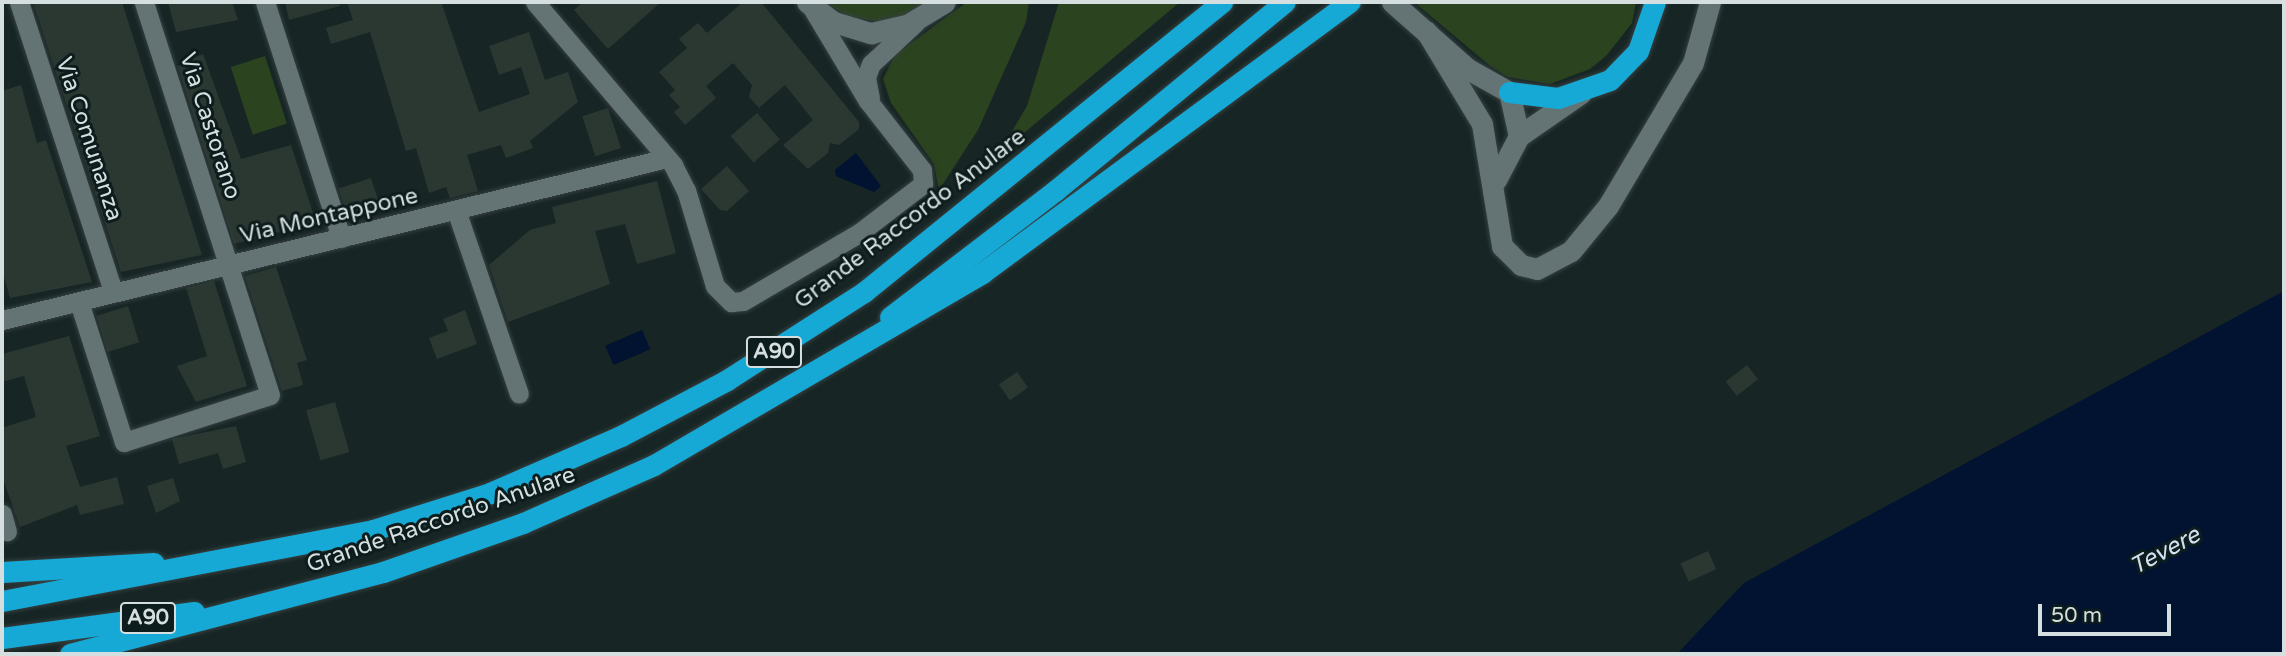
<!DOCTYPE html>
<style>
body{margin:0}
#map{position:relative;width:2286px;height:656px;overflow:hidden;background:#172525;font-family:"Varela Round",sans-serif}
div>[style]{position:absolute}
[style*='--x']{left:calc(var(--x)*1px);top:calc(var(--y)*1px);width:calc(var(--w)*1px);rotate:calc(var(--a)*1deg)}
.green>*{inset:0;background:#2b431f;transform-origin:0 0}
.water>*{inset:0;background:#011330;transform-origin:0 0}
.building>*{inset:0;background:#2b3832;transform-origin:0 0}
.roads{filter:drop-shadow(0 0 2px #364040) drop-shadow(0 0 2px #364040)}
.street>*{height:19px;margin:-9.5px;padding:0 9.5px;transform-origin:9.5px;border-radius:9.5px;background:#647474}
.secondary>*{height:21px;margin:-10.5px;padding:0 10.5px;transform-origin:10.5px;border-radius:10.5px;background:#647474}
.highway>*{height:21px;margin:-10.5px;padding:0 10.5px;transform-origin:10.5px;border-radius:10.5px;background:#16a9d6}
span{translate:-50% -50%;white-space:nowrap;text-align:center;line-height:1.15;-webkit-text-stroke:6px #0d1c1c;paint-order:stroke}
.shield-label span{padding:2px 5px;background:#0d1c1c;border:2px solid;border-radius:5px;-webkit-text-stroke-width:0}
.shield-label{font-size:21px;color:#d6dfdf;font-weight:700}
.street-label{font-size:23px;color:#d6dfdf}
.water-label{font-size:24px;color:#d2dff0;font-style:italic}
.frame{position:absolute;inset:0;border:4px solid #d6dfdf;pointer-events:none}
.scale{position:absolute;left:2038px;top:604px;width:133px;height:32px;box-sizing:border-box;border:4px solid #d6dfdf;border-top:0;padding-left:9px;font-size:21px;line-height:24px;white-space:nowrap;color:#d6dfdf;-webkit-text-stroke:5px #0d1c1c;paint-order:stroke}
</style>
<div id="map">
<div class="green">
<i style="clip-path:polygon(823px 2px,931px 2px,910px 15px,881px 22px,850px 17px)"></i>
<i style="clip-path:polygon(967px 2px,1029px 2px,1026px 22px,978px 130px,939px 190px,934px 164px,891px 103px,883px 79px,895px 55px)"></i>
<i style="clip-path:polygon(1059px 2px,1180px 2px,998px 155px,1027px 106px)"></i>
<i style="clip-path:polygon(1414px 2px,1636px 2px,1632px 23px,1607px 55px,1590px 69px,1550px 84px,1508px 77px,1489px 65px)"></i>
<i style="left:265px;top:56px;width:71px;height:36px;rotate:72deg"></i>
</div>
<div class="water">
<i style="clip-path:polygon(856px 153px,881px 186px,874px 192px,836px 176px,835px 170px)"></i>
<i style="clip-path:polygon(2284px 291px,2284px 654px,1677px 654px,1744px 583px)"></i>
<i style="left:642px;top:330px;width:21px;height:40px;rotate:67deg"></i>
</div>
<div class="building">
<i style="clip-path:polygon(33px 2px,122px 2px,202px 255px,121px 272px)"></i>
<i style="clip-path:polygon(168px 2px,232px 2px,238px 20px,176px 32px)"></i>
<i style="clip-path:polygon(285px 2px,339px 2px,340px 6px,289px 20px)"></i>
<i style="clip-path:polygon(347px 2px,441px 2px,479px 112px,530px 94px,521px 67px,499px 75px,489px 46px,529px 32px,545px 80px,568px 72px,578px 102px,530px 141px,533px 148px,506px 158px,501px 145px,467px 155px,478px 191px,450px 198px,446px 187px,429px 193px,416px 148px,406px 151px,370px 32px,331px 44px,326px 28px,353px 20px)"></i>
<i style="clip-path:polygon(583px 2px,661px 2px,608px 49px,574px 10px)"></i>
<i style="clip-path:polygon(743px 2px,761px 2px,859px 122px,859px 129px,839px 145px,830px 143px,828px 153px,808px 169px,783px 145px,813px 120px,785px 85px,759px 108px,749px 97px,752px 85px,733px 63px,706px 86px,716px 98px,685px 125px,674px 112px,680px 107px,669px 95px,675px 90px,659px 72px,687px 48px,679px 39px,698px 23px,707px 33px)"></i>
<i style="clip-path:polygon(203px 54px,241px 159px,291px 145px,316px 222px,234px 244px,177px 64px)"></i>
<i style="clip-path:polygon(21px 85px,37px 143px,46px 140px,92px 282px,10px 298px,2px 269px,2px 91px)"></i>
<i style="left:608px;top:108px;width:42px;height:27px;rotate:72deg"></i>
<i style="left:757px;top:113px;width:35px;height:35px;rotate:49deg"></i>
<i style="clip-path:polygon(727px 166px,749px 191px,727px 211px,720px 210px,701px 189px)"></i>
<i style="left:371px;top:178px;width:32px;height:34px;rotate:72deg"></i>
<i style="clip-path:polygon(657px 181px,676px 253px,637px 264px,625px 224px,595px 231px,610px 284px,508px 322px,489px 265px,530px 230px,556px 223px,552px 207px)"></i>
<i style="clip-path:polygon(276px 267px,307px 360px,297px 363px,303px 385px,282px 391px,245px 276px)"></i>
<i style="clip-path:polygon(214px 281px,247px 386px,196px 402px,177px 366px,207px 356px,186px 288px)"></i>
<i style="left:128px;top:306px;width:38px;height:33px;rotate:73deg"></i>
<i style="clip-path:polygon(465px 310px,477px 344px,437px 359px,429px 338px,448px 331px,443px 319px)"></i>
<i style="clip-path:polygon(69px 336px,100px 436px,66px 446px,80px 487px,117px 477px,124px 504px,80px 515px,77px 505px,20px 527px,2px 476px,2px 428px,36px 417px,24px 376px,2px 382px,2px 354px)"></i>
<i style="left:1747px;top:365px;width:18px;height:27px;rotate:52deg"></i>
<i style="left:1017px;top:372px;width:19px;height:22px;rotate:55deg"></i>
<i style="left:335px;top:402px;width:52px;height:30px;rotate:74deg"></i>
<i style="clip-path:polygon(236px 426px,246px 462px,223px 469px,218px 453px,179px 464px,172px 439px)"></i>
<i style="clip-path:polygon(173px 478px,180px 501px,156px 513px,147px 486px)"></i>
<i style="left:1708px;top:551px;width:20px;height:30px;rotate:66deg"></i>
</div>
<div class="roads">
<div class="street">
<i style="--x:19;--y:2;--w:305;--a:72"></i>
<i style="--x:265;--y:2;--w:248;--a:72.1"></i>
<i style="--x:535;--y:2;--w:214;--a:49.7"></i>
<i style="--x:673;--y:165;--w:28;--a:63"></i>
<i style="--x:686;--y:190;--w:100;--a:73.2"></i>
<i style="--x:715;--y:286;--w:23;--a:45"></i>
<i style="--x:731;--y:302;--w:12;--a:-5"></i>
<i style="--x:743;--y:301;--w:134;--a:-30.4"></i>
<i style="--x:859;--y:233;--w:81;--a:-37.4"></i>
<i style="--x:923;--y:184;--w:14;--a:-94"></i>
<i style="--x:922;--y:170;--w:88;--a:-128"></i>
<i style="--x:868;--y:101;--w:111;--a:-121"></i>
<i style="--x:870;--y:98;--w:21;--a:-101"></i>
<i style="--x:866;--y:77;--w:14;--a:-69"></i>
<i style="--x:871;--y:64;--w:60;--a:-43"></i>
<i style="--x:456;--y:210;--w:194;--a:71.1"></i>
<i style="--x:79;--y:302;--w:147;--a:72.2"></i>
<i style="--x:124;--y:442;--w:153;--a:-17.8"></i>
<i style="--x:270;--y:395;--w:413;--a:-107.8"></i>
<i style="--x:2;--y:320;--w:684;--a:-13.69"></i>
<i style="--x:2;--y:514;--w:18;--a:74"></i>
</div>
<div class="secondary">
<i style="--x:807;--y:2;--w:34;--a:37"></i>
<i style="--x:834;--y:22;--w:39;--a:17"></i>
<i style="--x:871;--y:33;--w:37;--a:-13"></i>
<i style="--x:907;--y:25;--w:44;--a:-31.2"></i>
<i style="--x:1392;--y:2;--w:101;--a:41.4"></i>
<i style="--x:1468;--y:69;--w:47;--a:29.3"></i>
<i style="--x:1509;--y:92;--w:45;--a:77.2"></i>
<i style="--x:1426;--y:31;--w:109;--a:58.9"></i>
<i style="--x:1482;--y:124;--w:124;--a:80.7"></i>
<i style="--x:1502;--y:246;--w:27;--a:45"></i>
<i style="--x:1521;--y:265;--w:16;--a:14"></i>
<i style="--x:1537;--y:269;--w:38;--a:-28"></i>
<i style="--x:1571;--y:251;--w:58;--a:-50.6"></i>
<i style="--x:1608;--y:206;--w:166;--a:-59.3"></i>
<i style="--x:1693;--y:63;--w:63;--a:-74.4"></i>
<i style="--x:1496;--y:180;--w:50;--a:-62.4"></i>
<i style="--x:1519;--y:136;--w:75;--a:-34.7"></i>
</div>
<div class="highway">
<i style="--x:1509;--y:92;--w:49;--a:7"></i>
<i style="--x:1558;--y:98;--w:55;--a:-19.1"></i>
<i style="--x:1610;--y:80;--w:40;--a:-46"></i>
<i style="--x:1638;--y:51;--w:52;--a:-70.9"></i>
<i style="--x:890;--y:317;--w:209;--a:-37.4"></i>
<i style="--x:1056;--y:190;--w:296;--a:-39.4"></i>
<i style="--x:2;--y:572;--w:152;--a:-3.4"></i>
<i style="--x:2;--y:601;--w:378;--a:-10.8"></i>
<i style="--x:373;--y:530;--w:123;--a:-17.5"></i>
<i style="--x:490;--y:493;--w:143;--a:-23.5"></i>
<i style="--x:621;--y:436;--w:120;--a:-27.8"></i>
<i style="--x:727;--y:380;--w:163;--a:-32.7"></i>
<i style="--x:864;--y:292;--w:461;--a:-39"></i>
<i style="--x:2;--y:638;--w:194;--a:-7.7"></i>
<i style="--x:70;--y:654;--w:324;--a:-14.7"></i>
<i style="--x:383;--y:572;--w:148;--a:-19.3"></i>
<i style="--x:523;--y:523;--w:143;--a:-23.9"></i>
<i style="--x:654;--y:465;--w:380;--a:-30.3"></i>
<i style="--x:982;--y:273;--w:457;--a:-36.4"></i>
</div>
</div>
<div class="shield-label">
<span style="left:774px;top:352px">A90</span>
<span style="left:148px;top:618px">A90</span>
</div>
<div class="street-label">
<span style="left:210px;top:126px;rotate:72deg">Via Castorano</span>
<span style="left:89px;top:139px;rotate:72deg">Via Comunanza</span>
<span style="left:329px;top:216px;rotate:-13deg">Via Montappone</span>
<span style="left:910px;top:219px;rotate:-37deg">Grande Raccordo Anulare</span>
<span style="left:441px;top:520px;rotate:-19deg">Grande Raccordo Anulare</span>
</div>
<div class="water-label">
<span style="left:2165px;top:551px;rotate:-28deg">Tevere</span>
</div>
<div class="frame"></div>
<div class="scale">50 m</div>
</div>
